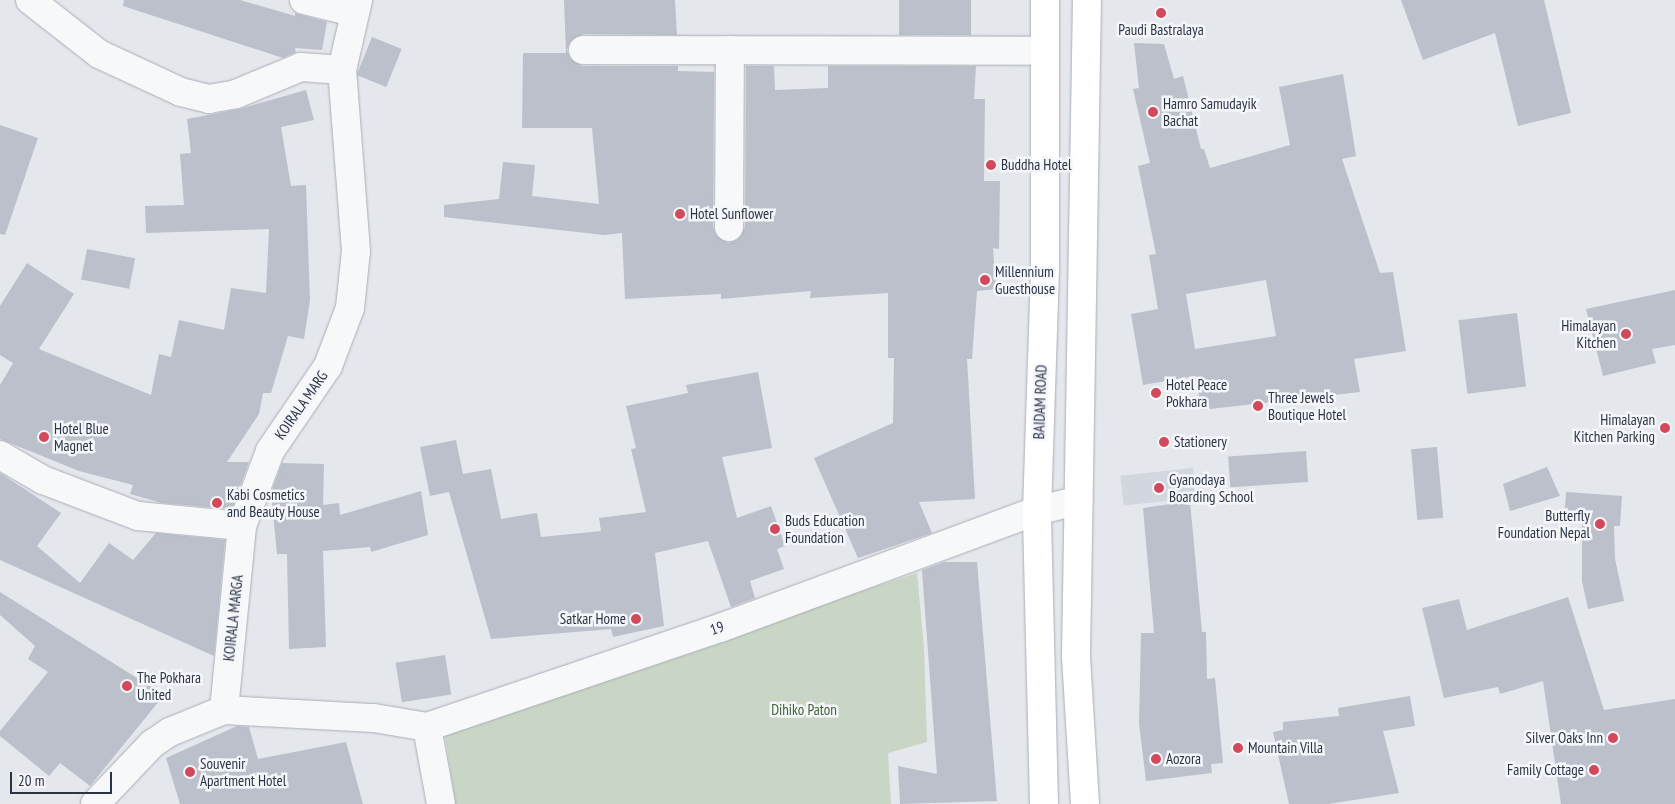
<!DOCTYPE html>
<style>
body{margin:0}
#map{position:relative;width:1675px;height:804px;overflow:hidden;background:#e4e7ec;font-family:"PT Sans Narrow",sans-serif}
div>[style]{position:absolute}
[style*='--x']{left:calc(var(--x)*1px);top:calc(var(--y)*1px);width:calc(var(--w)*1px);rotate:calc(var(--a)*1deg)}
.built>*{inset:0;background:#d2d6de;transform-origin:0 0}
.green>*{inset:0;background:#c9d6c5}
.building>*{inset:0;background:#bbc0ca;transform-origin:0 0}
.roads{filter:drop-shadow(0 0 1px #a9aeb7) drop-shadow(0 0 1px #a9aeb7)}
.minor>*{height:28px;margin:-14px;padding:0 14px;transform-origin:14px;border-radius:14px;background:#f7f8fa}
.major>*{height:28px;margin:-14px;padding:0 14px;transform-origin:14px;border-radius:14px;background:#fff}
.dots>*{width:14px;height:14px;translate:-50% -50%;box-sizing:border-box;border:2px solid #f4f6f9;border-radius:50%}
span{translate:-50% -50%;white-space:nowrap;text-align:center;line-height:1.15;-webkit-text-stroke:5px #f4f6f9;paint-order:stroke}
.poi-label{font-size:15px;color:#2b3445}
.left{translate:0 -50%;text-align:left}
.right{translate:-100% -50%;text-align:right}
.street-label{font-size:15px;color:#2b3445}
.park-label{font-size:15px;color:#3f6138}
.scale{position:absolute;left:10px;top:772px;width:102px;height:22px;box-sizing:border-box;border:2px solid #2b3445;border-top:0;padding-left:6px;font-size:15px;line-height:18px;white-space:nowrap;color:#2b3445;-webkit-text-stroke:4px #f4f6f9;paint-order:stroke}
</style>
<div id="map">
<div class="built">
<i style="left:1193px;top:468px;width:30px;height:73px;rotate:84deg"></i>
</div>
<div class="green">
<i style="clip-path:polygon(917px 573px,924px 648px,927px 742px,888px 753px,891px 804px,455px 804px,444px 728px)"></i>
</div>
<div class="building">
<i style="clip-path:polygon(124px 0,240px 0,295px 16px,295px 13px,327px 22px,322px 50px,295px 48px,296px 52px,283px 58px,123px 6px)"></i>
<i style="clip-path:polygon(564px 0,675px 0,677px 35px,583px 34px,570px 42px,567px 50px,570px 58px,582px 66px,678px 66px,678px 71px,714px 72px,713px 227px,716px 235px,728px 243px,737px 240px,745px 227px,746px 66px,774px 66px,775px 90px,828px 88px,828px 66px,976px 66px,974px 99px,985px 99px,984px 181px,1000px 181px,999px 249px,993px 248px,996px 289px,977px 291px,972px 359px,967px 359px,975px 499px,919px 502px,932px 533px,858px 558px,814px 458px,893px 423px,894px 358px,888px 358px,888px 293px,810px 298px,811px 291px,721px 299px,721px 294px,625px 299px,622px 233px,604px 235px,444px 217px,444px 205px,499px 199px,503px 162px,535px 165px,532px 196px,599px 204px,592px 128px,522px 128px,523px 53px,566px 53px)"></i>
<i style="left:899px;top:0;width:72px;height:35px"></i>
<i style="clip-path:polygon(1401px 0,1544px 0,1571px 113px,1518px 126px,1495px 33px,1423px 60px)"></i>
<i style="left:372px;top:37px;width:32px;height:41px;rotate:22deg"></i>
<i style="clip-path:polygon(evenodd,1134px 43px,1164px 44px,1174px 79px,1183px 76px,1201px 149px,1204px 149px,1210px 168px,1290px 145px,1279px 87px,1343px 74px,1356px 156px,1342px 159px,1380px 273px,1393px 272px,1406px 351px,1354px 359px,1360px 392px,1201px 410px,1196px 376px,1143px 385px,1131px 314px,1158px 309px,1149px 255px,1156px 254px,1138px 166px,1150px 163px,1133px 89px,1139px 88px,1134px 43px,1266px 280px,1276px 336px,1195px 349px,1186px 294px,1266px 280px)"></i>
<i style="clip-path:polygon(306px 90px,314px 120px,281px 127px,291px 186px,306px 185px,310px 300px,304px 339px,288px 336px,271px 393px,263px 393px,259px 414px,227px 462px,249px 462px,232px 509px,162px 503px,130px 494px,133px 485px,79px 471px,0 439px,0 385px,13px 363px,0 355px,0 306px,27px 263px,74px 294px,39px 349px,151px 395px,159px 354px,171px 357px,179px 320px,224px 330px,231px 288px,266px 293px,269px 229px,146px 233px,145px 206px,184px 205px,180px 154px,191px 153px,187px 119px,239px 109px)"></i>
<i style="clip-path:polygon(0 125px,38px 138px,5px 235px,0 234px)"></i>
<i style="left:87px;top:249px;width:49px;height:31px;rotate:11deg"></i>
<i style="clip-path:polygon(1675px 290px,1675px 345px,1652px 349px,1656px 363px,1603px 376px,1586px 309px)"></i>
<i style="left:1517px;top:313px;width:74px;height:59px;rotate:83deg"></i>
<i style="clip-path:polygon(758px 372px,772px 448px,722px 457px,737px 518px,771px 506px,785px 546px,777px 549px,784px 569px,750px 581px,755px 598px,731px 607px,708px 541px,655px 553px,664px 626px,613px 637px,611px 629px,491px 639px,449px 492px,430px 496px,420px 447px,456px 440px,463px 474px,491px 469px,501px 519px,537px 513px,541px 537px,601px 531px,599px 518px,646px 512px,631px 449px,636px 448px,626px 406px,688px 393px,686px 385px)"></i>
<i style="left:1437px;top:447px;width:71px;height:26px;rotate:85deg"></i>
<i style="left:1306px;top:451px;width:31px;height:78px;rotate:86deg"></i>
<i style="clip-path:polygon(282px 463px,324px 464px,323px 505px,339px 503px,340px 515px,421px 491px,428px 535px,371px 552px,370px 547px,323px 551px,326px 647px,289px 649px,287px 554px,277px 554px,271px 493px)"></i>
<i style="clip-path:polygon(1547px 467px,1560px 496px,1510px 511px,1503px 484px)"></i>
<i style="clip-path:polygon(0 473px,61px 513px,37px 546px,80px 583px,109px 543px,133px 560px,156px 533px,225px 540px,214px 656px,0 560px)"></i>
<i style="clip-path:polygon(1566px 492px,1622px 496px,1620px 526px,1614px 526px,1615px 559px,1624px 601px,1588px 609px,1582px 581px,1582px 523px,1564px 522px)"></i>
<i style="clip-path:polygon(1190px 501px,1202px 632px,1206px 632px,1207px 679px,1215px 678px,1223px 763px,1211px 764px,1212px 773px,1146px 781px,1139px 724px,1141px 633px,1154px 633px,1143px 508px)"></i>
<i style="clip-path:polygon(944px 562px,977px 562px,997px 801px,900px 804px,898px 766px,937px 774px,922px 570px)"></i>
<i style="clip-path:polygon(0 592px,164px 695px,90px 786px,60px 763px,49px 776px,0 736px,0 731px,48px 672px,28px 659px,35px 646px,0 615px)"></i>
<i style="clip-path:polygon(1568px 597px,1604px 710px,1675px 699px,1675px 804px,1561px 804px,1543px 681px,1500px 694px,1498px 687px,1444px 698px,1422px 608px,1459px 599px,1467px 630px)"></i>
<i style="left:445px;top:655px;width:40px;height:50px;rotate:81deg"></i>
<i style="clip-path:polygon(1410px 696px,1415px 726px,1383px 731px,1399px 793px,1328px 804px,1289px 804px,1273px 732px,1283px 730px,1283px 722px,1339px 716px,1338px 708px)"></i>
<i style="clip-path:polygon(237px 726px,249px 727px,258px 759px,346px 742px,363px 804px,180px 804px,166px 758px)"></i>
</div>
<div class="roads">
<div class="minor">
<i style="--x:30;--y:0;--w:88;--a:38"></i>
<i style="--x:99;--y:54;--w:90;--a:24.9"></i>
<i style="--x:181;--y:92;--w:29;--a:14"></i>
<i style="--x:209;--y:99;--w:27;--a:-10"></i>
<i style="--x:236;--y:94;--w:70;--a:-22.6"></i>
<i style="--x:301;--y:67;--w:41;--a:4.2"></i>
<i style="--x:304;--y:0;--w:50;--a:13.8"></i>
<i style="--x:583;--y:50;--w:462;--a:0.1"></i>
<i style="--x:729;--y:227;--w:177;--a:-89.7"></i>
<i style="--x:0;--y:455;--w:50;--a:30.2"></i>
<i style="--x:43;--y:480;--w:102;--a:20.8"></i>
<i style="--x:138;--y:516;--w:104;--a:5.5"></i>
<i style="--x:224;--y:710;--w:185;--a:-84.4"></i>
<i style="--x:242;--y:526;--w:80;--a:-69.5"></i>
<i style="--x:270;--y:451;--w:103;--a:-55.7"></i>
<i style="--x:328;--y:366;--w:62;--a:-69.2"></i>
<i style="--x:350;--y:308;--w:57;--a:-84"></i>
<i style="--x:356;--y:251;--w:182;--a:-94.4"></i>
<i style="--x:342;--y:70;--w:72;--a:-77.1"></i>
<i style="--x:95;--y:804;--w:83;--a:-46.5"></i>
<i style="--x:152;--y:744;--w:22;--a:-34"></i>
<i style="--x:170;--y:732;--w:58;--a:-22.2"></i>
<i style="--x:224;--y:710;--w:150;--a:3.1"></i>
<i style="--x:374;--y:718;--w:54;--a:9.6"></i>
<i style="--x:441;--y:804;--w:78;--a:-100.3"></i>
<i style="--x:427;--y:727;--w:309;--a:-18.7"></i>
<i style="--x:720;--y:628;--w:338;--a:-20.3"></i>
<i style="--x:1037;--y:511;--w:43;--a:-14.7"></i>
</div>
<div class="major">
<i style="--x:1044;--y:804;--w:293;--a:-91.4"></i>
<i style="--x:1037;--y:511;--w:245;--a:-88.1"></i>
<i style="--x:1045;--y:266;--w:266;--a:-90"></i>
<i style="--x:1085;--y:804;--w:149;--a:-93.5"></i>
<i style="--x:1076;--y:655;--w:655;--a:-89.04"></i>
</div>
</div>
<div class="dots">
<i style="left:1161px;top:13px;background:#d1495b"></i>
<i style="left:1153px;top:112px;background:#d1495b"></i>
<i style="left:991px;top:165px;background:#d1495b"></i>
<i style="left:680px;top:214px;background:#d1495b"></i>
<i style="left:985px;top:280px;background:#d1495b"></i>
<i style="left:1626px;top:334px;background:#d1495b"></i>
<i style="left:1156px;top:393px;background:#d1495b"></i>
<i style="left:1258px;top:406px;background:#d1495b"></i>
<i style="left:1665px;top:428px;background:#d1495b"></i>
<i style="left:44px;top:437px;background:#d1495b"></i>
<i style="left:1164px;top:442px;background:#d1495b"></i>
<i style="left:1159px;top:488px;background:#d1495b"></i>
<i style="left:217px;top:503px;background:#d1495b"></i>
<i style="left:1600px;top:524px;background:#d1495b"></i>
<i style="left:775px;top:529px;background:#d1495b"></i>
<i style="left:636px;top:619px;background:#d1495b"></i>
<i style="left:127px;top:686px;background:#d1495b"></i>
<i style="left:1613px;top:738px;background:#d1495b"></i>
<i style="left:1238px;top:748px;background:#d1495b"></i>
<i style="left:1156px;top:759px;background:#d1495b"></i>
<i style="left:1594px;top:770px;background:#d1495b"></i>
<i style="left:190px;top:772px;background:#d1495b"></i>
</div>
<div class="poi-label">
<span style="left:1161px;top:30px">Paudi Bastralaya</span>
<span class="left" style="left:1163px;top:112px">Hamro Samudayik<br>Bachat</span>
<span class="left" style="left:1001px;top:165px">Buddha Hotel</span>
<span class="left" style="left:690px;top:214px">Hotel Sunflower</span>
<span class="left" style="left:995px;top:280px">Millennium<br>Guesthouse</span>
<span class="right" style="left:1616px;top:334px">Himalayan<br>Kitchen</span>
<span class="left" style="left:1166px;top:393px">Hotel Peace<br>Pokhara</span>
<span class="left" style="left:1268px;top:406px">Three Jewels<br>Boutique Hotel</span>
<span class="right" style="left:1655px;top:428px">Himalayan<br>Kitchen Parking</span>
<span class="left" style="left:54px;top:437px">Hotel Blue<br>Magnet</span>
<span class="left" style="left:1174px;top:442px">Stationery</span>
<span class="left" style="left:1169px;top:488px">Gyanodaya<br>Boarding School</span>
<span class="left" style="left:227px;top:503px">Kabi Cosmetics<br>and Beauty House</span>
<span class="right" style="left:1590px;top:524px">Butterfly<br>Foundation Nepal</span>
<span class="left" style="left:785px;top:529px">Buds Education<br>Foundation</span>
<span class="right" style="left:626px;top:619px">Satkar Home</span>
<span class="left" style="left:137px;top:686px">The Pokhara<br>United</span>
<span class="right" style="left:1603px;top:738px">Silver Oaks Inn</span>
<span class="left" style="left:1248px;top:748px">Mountain Villa</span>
<span class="left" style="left:1166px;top:759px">Aozora</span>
<span class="left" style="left:200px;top:772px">Souvenir<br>Apartment Hotel</span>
<span class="right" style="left:1584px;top:770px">Family Cottage</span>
</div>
<div class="street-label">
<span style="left:1040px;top:402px;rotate:-88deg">BAIDAM ROAD</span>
<span style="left:301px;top:405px;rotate:-55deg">KOIRALA MARG</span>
<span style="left:233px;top:618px;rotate:-84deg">KOIRALA MARGA</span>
<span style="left:717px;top:628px;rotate:-19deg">19</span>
</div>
<div class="park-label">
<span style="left:804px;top:710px">Dihiko Paton</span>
</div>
<div class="scale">20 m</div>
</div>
